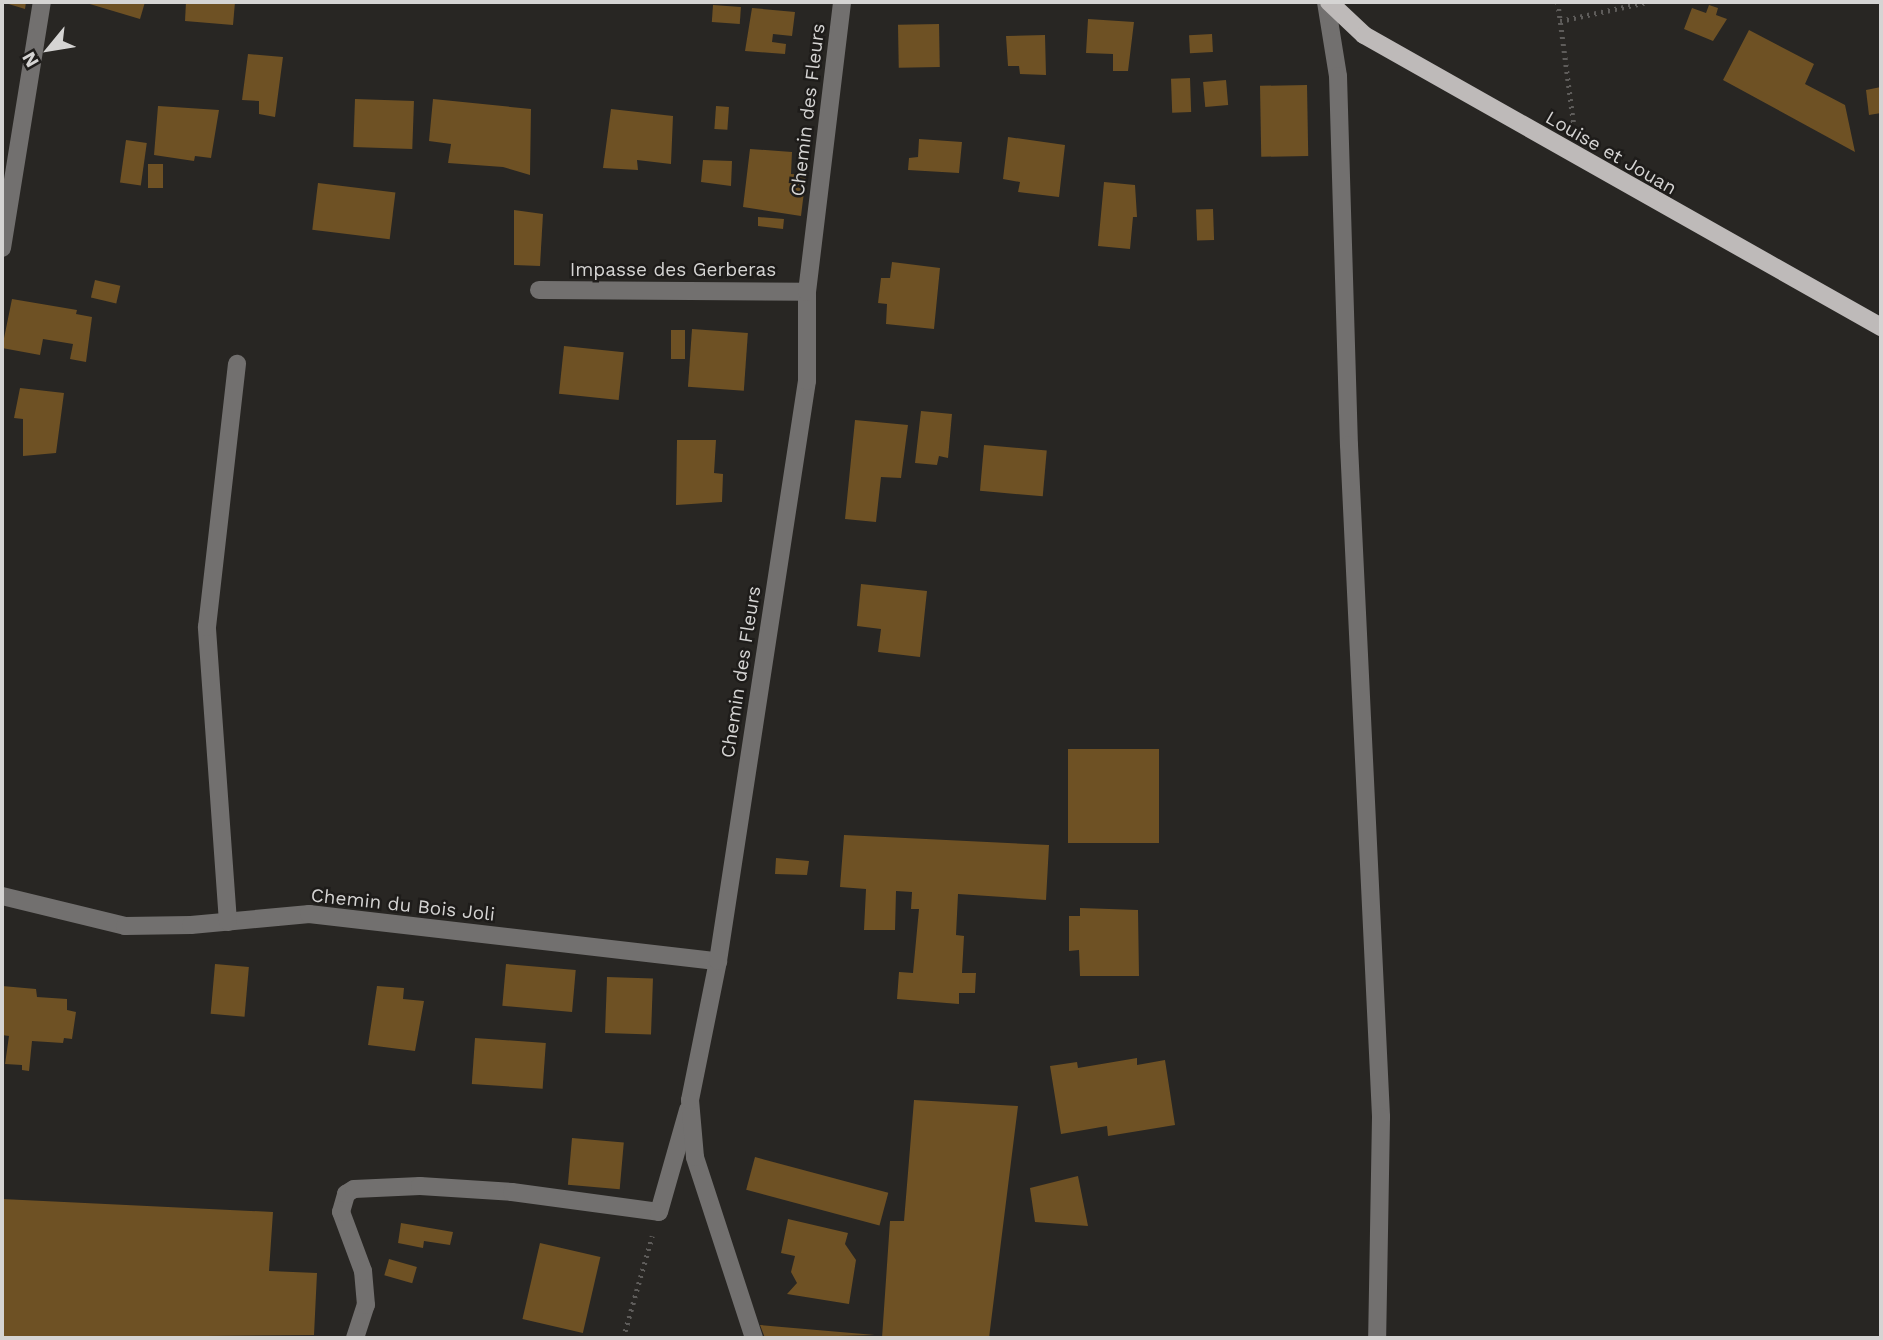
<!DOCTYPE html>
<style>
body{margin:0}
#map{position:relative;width:1883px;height:1340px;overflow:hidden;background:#282623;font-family:"Work Sans",sans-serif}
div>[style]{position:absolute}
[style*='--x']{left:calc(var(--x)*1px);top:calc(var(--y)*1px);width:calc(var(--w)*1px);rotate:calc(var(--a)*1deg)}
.building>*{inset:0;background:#6e5124;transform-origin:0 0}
.path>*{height:4.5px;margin-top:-2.25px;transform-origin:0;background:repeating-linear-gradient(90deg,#5e5c5a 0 2px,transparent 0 7px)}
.minor>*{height:18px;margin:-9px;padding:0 9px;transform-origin:9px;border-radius:9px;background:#72706f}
.major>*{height:18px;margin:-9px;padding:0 9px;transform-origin:9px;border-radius:9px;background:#bebab9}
span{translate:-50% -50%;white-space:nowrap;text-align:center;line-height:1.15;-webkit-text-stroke:5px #1e1c1a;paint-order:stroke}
.street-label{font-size:19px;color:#d5d4d3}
.frame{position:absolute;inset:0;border:4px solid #d5d4d3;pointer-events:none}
.north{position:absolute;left:14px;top:14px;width:70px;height:70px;-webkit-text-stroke:5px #1e1c1a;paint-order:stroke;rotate:240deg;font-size:19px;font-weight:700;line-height:28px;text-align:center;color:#d5d4d3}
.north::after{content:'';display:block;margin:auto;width:24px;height:32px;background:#d5d4d3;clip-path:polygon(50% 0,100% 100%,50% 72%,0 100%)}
</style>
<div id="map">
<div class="building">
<i style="clip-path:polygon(2px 2px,26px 2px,25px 9px)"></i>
<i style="clip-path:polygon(83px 2px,145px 2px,140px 19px)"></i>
<i style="clip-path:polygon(186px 2px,235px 2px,233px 25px,185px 21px)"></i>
<i style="left:713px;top:5px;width:28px;height:17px;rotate:4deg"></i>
<i style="clip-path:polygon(1709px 5px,1718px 8px,1716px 15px,1727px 19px,1713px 41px,1684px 29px,1692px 8px,1706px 13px)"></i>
<i style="clip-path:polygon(752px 8px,795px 12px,792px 36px,773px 34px,772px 42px,786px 44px,785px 54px,745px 51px)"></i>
<i style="clip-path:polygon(1088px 19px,1134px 22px,1128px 71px,1113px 71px,1113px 54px,1086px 53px)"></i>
<i style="left:939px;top:24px;width:43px;height:41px;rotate:89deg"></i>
<i style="clip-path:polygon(1749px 30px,1814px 64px,1805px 84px,1845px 105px,1855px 152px,1723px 80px)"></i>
<i style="left:1212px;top:34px;width:18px;height:23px;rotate:87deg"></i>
<i style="clip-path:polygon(1045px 35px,1046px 75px,1020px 74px,1019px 66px,1008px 66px,1006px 36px)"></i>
<i style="clip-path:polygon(248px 54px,283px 57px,275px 117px,259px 114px,259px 101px,242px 100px)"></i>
<i style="left:1190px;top:78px;width:34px;height:19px;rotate:88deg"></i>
<i style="left:1226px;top:80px;width:25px;height:23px;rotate:85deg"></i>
<i style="left:1307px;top:85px;width:71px;height:47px;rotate:89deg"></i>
<i style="clip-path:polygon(1881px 87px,1881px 113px,1869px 115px,1866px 90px)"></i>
<i style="left:355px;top:99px;width:59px;height:48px;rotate:2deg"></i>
<i style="clip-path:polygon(433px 99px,531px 109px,530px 175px,503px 167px,448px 163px,451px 144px,429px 141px)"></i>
<i style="clip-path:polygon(158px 106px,219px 110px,211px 158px,195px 156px,194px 161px,154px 155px)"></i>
<i style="left:716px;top:106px;width:13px;height:23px;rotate:4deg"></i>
<i style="clip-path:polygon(611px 109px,673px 116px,671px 164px,637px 160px,638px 170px,603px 168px)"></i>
<i style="clip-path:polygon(1008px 137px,1065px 145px,1059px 197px,1018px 192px,1020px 182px,1003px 179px)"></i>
<i style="clip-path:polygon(919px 139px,962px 142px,959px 173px,908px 170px,909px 158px,918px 157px)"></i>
<i style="left:126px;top:140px;width:21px;height:43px;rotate:8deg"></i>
<i style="clip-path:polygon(750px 149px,792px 152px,791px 174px,806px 175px,801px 216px,743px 207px)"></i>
<i style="clip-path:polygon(703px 160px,732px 161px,731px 186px,701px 182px)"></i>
<i style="left:148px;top:164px;width:15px;height:24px"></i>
<i style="clip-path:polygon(1104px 182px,1135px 185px,1137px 217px,1133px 217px,1130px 249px,1098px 246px)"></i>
<i style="left:318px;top:183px;width:78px;height:47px;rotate:7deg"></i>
<i style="left:1213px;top:209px;width:31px;height:17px;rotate:88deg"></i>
<i style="clip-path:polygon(514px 210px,543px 214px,540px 266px,514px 265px)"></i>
<i style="clip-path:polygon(758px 217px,784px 219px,783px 229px,758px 226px)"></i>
<i style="clip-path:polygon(892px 262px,940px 268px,934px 329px,886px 324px,887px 304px,878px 303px,881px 278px,890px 278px)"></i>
<i style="left:95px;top:280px;width:26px;height:18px;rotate:13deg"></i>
<i style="clip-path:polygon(12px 299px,77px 310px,76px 314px,92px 317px,86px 362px,70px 359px,73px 344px,43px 339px,40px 355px,2px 348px)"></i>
<i style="left:692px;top:329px;width:56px;height:58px;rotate:4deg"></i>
<i style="left:671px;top:330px;width:14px;height:29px"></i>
<i style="left:564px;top:346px;width:60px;height:48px;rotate:6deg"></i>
<i style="clip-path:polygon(20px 388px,64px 393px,56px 453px,23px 456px,23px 419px,14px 418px)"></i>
<i style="clip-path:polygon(921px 411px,952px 414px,948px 458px,939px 456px,937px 465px,915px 463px)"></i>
<i style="clip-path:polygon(855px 420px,908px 425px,901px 478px,881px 477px,876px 522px,845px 519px)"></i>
<i style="clip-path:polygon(677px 440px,716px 440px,714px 473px,723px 474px,722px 502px,676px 505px)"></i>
<i style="left:984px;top:445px;width:63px;height:46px;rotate:5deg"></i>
<i style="clip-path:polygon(861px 584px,927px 591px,920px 657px,878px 652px,881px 629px,857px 626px)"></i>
<i style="left:1159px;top:749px;width:94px;height:91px;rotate:90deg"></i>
<i style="clip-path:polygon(844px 835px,1049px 845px,1046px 900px,958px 894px,956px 935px,964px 936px,962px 973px,976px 973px,975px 993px,959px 993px,959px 1004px,897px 999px,899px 972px,913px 973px,919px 909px,911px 909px,912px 892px,896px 891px,895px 930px,864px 930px,866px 889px,840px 887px)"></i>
<i style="clip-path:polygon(776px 858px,809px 861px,807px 875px,775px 874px)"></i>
<i style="clip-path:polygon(1080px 908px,1138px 910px,1139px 976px,1080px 976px,1079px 950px,1069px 951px,1069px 916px,1080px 916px)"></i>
<i style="left:215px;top:964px;width:34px;height:50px;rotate:5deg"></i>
<i style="left:506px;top:964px;width:70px;height:42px;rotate:5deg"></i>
<i style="left:607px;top:977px;width:46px;height:56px;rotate:2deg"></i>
<i style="clip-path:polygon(2px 986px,36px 989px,37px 997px,67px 999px,67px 1010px,76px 1012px,72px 1039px,64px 1038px,63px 1043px,32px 1041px,29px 1071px,22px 1070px,22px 1065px,5px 1064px,9px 1036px,2px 1035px)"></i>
<i style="clip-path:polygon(377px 986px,404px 988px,403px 999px,424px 1001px,415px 1051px,368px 1045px)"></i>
<i style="left:475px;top:1038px;width:71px;height:46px;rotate:4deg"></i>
<i style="clip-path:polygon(1137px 1058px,1137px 1065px,1165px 1060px,1175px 1125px,1108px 1136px,1107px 1126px,1061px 1134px,1050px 1066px,1077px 1062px,1078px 1068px)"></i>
<i style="clip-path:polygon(914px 1100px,1018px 1106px,989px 1338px,882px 1338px,890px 1221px,904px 1221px)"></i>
<i style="left:572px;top:1138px;width:52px;height:47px;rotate:5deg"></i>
<i style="left:755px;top:1157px;width:138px;height:34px;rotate:15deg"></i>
<i style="clip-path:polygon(1078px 1176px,1088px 1226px,1035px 1222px,1030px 1188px)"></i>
<i style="clip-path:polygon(2px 1199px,273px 1212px,269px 1271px,317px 1273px,314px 1335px,2px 1338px)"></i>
<i style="clip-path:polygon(788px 1219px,848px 1233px,845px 1244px,856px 1260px,849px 1304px,787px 1294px,797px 1283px,791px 1272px,795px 1256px,781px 1253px)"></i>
<i style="clip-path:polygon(401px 1223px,453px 1232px,450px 1245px,424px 1241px,423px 1248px,398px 1243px)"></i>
<i style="left:540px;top:1243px;width:62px;height:78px;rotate:13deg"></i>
<i style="left:389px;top:1259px;width:29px;height:17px;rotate:16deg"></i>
<i style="clip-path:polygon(760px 1325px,782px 1327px,875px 1335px,765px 1338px)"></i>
</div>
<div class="path">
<i style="--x:1558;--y:2;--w:125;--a:82.6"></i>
<i style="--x:1560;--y:21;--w:89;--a:-12.3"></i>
<i style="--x:623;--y:1338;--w:106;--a:-74.1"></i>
</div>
<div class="minor">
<i style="--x:1326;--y:2;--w:75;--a:80.8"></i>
<i style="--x:1338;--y:76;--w:369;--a:88.3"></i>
<i style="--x:1349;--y:445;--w:673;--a:87.27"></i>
<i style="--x:1381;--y:1117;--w:221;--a:91"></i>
<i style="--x:2;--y:248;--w:249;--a:-80.8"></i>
<i style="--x:539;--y:290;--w:268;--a:0.4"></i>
<i style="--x:2;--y:896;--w:127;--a:13.7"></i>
<i style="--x:125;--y:926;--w:66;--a:-0.9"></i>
<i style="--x:191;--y:925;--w:119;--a:-5.3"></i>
<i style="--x:309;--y:914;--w:412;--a:6.6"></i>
<i style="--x:228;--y:922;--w:296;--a:-94.1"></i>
<i style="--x:207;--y:627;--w:265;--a:-83.5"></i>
<i style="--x:355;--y:1338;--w:35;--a:-72"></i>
<i style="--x:366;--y:1305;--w:34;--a:-95"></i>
<i style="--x:363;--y:1271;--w:63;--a:-110.4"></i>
<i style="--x:341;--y:1212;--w:19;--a:-74"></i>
<i style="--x:346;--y:1194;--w:9;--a:-32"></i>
<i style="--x:354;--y:1189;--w:66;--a:-2.6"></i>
<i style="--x:420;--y:1186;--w:92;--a:3.7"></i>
<i style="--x:512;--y:1192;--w:148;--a:7.7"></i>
<i style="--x:659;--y:1212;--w:106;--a:-74.1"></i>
<i style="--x:754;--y:1338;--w:190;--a:-108.1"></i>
<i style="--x:695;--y:1157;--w:57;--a:-95"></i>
<i style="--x:690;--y:1100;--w:142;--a:-78.6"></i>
<i style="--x:718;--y:961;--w:587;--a:-81.28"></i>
<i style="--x:807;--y:381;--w:89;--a:-90"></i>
<i style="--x:807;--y:292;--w:292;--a:-83.1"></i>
</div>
<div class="major">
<i style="--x:1329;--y:2;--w:48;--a:43.3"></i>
<i style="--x:1364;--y:35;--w:594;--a:29.46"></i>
</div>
<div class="street-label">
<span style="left:808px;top:110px;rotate:-83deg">Chemin des Fleurs</span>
<span style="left:1611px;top:153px;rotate:30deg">Louise et Jouan</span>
<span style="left:673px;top:270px">Impasse des Gerberas</span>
<span style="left:741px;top:672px;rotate:-81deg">Chemin des Fleurs</span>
<span style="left:403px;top:905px;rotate:6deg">Chemin du Bois Joli</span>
</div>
<div class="frame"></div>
<div class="north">N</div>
</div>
